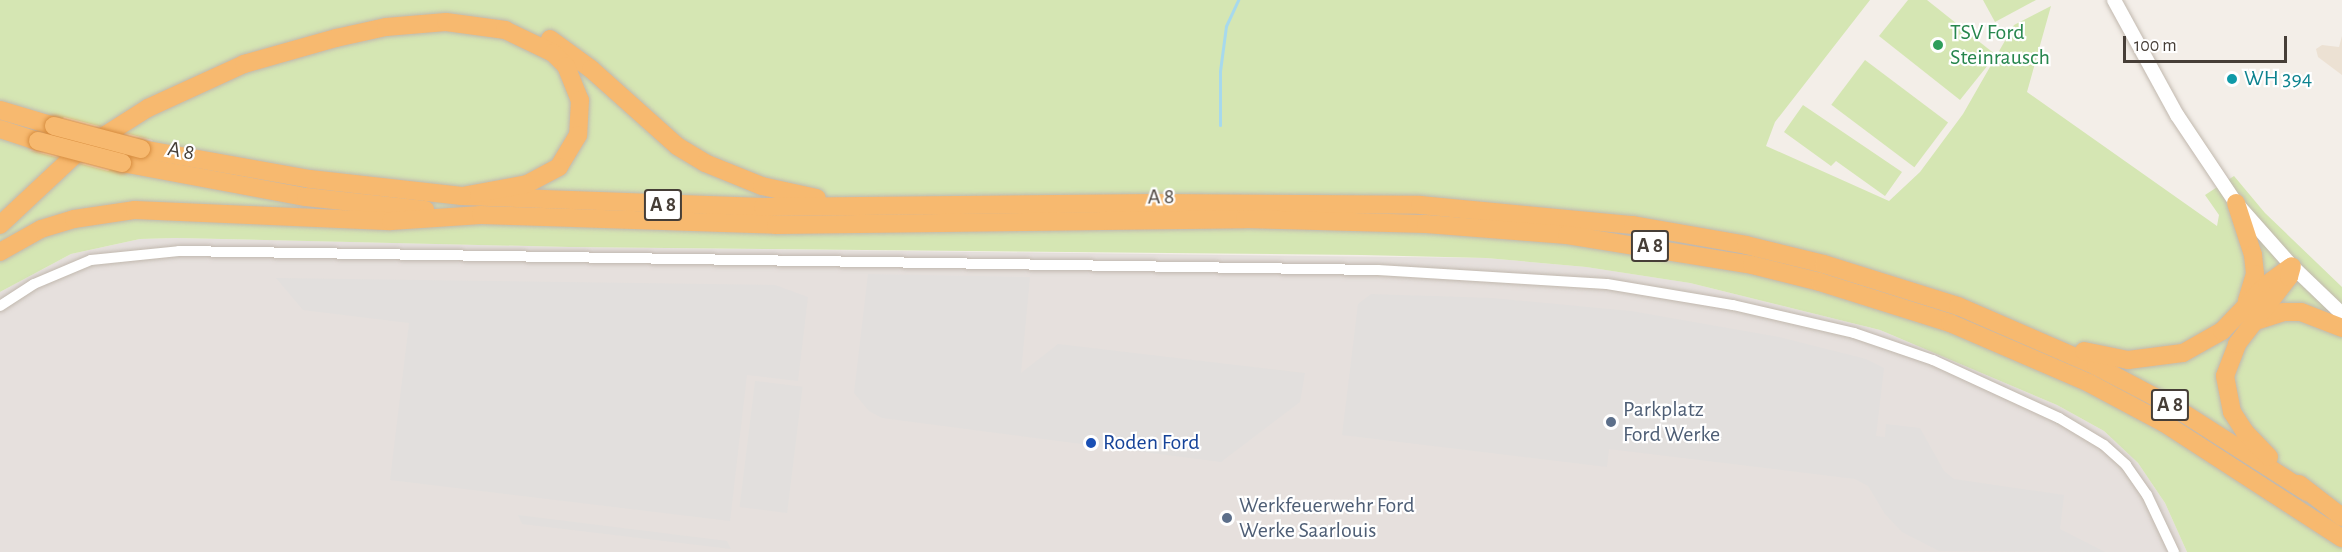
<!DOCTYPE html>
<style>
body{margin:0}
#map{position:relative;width:2342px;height:552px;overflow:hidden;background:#f3eee8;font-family:"Alegreya Sans",sans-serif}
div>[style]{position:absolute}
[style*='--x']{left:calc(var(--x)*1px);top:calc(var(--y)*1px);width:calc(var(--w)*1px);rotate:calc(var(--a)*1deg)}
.industrial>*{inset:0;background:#e6e0dd}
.education>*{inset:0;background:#ece1d3}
.green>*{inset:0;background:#d5e6b3;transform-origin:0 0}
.parking>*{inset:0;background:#e2dfdd;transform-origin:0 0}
.stream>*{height:3px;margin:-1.5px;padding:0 1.5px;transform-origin:1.5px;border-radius:1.5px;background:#a7d9ed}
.roads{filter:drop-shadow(0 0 2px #c1b8ae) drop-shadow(0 0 2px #c1b8ae)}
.minor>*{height:10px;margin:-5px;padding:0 5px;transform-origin:5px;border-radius:5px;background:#fff}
.tertiary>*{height:14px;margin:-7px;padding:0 7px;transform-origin:7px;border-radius:7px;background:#fff}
.motorway>*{height:18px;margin:-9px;padding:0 9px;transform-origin:9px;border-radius:9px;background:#f7b96f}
.bridges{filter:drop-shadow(0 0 2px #d68c3f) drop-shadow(0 0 2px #d68c3f)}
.motorway-bridge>*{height:18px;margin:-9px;padding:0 9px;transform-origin:9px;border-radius:9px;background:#f7b96f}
.dots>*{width:16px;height:16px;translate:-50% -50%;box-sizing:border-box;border:3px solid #fff;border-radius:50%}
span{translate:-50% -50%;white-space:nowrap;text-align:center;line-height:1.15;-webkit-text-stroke:4.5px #fff;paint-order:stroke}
.shield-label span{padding:2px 4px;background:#fff;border:2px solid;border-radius:4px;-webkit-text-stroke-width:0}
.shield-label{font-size:21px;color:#463e37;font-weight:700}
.leisure-label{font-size:22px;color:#27864d}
.left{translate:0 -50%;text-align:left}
.culture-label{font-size:22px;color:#0d838f}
.street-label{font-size:22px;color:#463e37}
.service-label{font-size:22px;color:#4e5e75}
.transit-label{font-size:22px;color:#164399}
.scale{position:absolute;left:2123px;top:36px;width:164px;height:27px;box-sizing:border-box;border:3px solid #463e37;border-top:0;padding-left:8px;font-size:18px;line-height:21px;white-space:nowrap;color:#463e37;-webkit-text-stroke:4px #fff;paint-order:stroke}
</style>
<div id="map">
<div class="industrial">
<i style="clip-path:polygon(176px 238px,569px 247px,1486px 258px,1586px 267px,1690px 283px,1880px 330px,2057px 405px,2104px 431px,2138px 463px,2165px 503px,2187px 552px,0 552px,0 292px,71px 254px,140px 239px)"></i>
</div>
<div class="education">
<i style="clip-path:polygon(2342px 36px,2342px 75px,2318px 57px,2316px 49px,2322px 45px,2339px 47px)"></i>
</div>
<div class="green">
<i style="clip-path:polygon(evenodd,0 0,1870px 0,1775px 122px,1766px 146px,1889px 201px,1920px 172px,1963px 114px,2014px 25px,2051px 6px,2027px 92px,2217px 226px,2219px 215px,2205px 195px,2234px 176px,2265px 213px,2342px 287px,2342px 552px,2187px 552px,2165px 503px,2138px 463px,2104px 431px,2057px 405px,1880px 330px,1690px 283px,1586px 267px,1486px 258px,1362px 255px,569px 247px,176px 238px,140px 239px,71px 254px,0 292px,0 0,64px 117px,152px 140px,153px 141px,108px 171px,29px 150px,64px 117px)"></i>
<i style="clip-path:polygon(1908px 0,1927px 0,1996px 55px,1960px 100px,1879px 36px)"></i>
<i style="clip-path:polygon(1983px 0,2036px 0,1995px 22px)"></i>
<i style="left:1865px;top:60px;width:104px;height:56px;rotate:37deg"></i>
<i style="clip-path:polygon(1803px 105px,1902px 172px,1885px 196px,1836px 161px,1831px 166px,1784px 132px)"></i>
</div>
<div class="parking">
<i style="clip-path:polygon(868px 274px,1030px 277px,1021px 373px,1058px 344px,1305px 373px,1300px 402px,1221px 462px,882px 418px,869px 411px,854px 393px)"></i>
<i style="clip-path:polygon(276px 278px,775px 285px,808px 297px,798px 381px,747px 375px,730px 521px,390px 480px,409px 323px,303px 310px)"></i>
<i style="clip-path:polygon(1371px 294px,1492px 298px,1631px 311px,1779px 337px,1866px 359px,1884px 368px,1876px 436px,1885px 437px,1886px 424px,1920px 428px,1944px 471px,1954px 479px,2064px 495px,2060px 529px,2105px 552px,1939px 551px,1902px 532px,1885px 514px,1868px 486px,1855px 479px,1609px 449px,1607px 467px,1342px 435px,1358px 304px)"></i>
<i style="left:755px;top:381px;width:48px;height:127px;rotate:7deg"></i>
<i style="clip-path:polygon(518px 515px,727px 541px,731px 549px,522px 524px)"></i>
</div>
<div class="stream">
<i style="--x:1220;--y:125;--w:54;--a:-90"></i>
<i style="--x:1220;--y:71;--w:45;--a:-82.4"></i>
<i style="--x:1226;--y:26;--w:29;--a:-65"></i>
</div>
<div class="roads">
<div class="minor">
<i style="--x:0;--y:306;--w:40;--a:-32.9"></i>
<i style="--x:34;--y:284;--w:62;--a:-22.8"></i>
<i style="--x:91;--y:260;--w:88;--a:-5.8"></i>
<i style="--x:179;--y:251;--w:1199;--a:0.91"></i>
<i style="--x:1378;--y:270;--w:229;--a:3.5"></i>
<i style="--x:1607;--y:284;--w:128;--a:9.5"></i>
<i style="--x:1733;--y:305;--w:124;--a:13"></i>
<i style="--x:1854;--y:333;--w:83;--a:18.9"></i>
<i style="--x:1933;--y:360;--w:139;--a:24.7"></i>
<i style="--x:2059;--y:418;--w:52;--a:31"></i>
<i style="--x:2104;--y:445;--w:30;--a:42"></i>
<i style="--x:2126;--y:465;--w:37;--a:55"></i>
<i style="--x:2147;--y:495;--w:63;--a:64.7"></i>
</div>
<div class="tertiary">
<i style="--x:2114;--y:0;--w:131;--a:61.3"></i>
<i style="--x:2177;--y:115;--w:106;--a:56.2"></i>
<i style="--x:2236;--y:203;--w:84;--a:48.4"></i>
<i style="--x:2292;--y:266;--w:69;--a:43.8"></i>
</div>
<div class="motorway">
<i style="--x:550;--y:39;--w:51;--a:36.2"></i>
<i style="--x:591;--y:69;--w:115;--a:41.8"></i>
<i style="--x:677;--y:146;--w:33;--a:31"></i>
<i style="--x:705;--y:163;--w:61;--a:22"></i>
<i style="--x:762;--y:186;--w:56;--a:12.3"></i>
<i style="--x:0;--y:110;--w:56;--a:16.5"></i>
<i style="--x:0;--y:129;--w:40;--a:18"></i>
<i style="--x:122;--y:163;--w:187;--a:10.5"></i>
<i style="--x:306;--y:197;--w:120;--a:6.2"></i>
<i style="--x:462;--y:196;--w:301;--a:2.1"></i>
<i style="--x:763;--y:207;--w:391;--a:-0.6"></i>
<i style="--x:1154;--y:203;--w:266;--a:0.4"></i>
<i style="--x:1420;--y:205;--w:214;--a:5.4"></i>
<i style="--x:1633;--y:225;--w:115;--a:10"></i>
<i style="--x:1746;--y:245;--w:80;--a:13.7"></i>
<i style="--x:1824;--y:264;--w:140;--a:17.4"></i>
<i style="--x:1958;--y:306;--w:150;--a:23.5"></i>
<i style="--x:2096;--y:366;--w:88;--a:27.7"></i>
<i style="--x:2174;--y:407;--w:158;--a:32.6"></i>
<i style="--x:2236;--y:203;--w:55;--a:71.9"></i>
<i style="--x:2253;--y:255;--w:19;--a:84"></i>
<i style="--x:2255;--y:274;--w:28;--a:107"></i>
<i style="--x:0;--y:225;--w:105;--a:-43.1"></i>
<i style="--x:77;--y:153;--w:84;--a:-32.4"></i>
<i style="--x:148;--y:108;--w:106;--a:-24.6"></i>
<i style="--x:244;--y:64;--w:96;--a:-15.8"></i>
<i style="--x:336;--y:38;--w:51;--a:-12.4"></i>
<i style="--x:386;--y:27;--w:60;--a:-4.8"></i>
<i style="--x:446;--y:22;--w:60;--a:7.7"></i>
<i style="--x:505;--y:30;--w:53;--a:25.6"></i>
<i style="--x:553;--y:53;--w:18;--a:45"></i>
<i style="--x:566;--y:66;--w:37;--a:68"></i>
<i style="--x:580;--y:100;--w:35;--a:93"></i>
<i style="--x:578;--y:135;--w:37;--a:121"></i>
<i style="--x:559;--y:167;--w:36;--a:152"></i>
<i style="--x:527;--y:184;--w:66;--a:169.5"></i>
<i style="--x:462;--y:196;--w:153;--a:-173.6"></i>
<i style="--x:310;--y:179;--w:172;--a:-169.9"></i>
<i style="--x:0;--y:252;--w:47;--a:-29.3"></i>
<i style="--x:41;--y:229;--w:34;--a:-17"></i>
<i style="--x:74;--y:219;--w:62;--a:-8.4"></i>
<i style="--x:135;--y:210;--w:256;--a:2.5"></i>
<i style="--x:391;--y:221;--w:90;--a:-3.8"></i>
<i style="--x:481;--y:215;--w:295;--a:1.9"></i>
<i style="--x:776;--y:225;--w:469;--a:-0.7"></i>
<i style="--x:1245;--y:219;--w:181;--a:1.6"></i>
<i style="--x:1426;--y:224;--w:141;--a:4.5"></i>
<i style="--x:1567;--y:235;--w:187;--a:9.2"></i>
<i style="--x:1752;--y:265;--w:70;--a:14"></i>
<i style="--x:1820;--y:282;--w:136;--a:17.5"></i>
<i style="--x:1950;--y:323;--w:151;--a:23.3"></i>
<i style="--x:2089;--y:383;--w:85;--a:28.1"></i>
<i style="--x:2164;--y:423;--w:212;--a:32.9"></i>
<i style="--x:2256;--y:321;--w:28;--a:-18"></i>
<i style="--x:2283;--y:312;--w:18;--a:0"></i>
<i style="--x:2301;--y:312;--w:44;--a:21.3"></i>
<i style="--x:2084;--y:351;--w:45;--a:11.6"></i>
<i style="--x:2128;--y:360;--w:55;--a:-7.3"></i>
<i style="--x:2183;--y:353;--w:45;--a:-29.4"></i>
<i style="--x:2222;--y:331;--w:65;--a:-46.2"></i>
<i style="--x:2267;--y:284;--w:29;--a:-36"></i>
<i style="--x:2269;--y:457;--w:35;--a:-134"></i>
<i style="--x:2245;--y:432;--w:24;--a:-123"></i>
<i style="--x:2232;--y:412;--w:37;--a:-101"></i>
<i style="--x:2225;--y:376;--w:34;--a:-69"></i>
<i style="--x:2237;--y:344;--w:85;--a:-52.2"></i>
<i style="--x:2289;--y:277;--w:11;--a:-75"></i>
<i style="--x:2299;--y:484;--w:54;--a:37.5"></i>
</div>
</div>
<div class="bridges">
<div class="motorway-bridge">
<i style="--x:54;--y:126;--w:90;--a:14.8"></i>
<i style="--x:38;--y:141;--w:87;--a:14.7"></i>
</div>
</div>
<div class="dots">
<i style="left:1938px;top:45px;background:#2e9e5b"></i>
<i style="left:2232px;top:79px;background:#0f9aa8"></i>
<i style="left:1611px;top:422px;background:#5c6f8a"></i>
<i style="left:1091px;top:443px;background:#1a4fb4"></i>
<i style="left:1227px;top:518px;background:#5c6f8a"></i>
</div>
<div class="shield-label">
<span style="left:663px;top:205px">A 8</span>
<span style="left:1650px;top:246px">A 8</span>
<span style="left:2170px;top:405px">A 8</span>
</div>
<div class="leisure-label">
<span class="left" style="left:1950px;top:45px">TSV Ford<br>Steinrausch</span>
</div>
<div class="culture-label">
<span class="left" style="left:2244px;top:79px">WH 394</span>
</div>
<div class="street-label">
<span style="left:181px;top:151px;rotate:11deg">A 8</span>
<span style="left:1161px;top:197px;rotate:-1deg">A 8</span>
</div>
<div class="service-label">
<span class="left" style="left:1623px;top:422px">Parkplatz<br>Ford Werke</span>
<span class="left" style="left:1239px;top:518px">Werkfeuerwehr Ford<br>Werke Saarlouis</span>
</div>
<div class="transit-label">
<span class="left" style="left:1103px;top:443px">Roden Ford</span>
</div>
<div class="scale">100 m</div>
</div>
